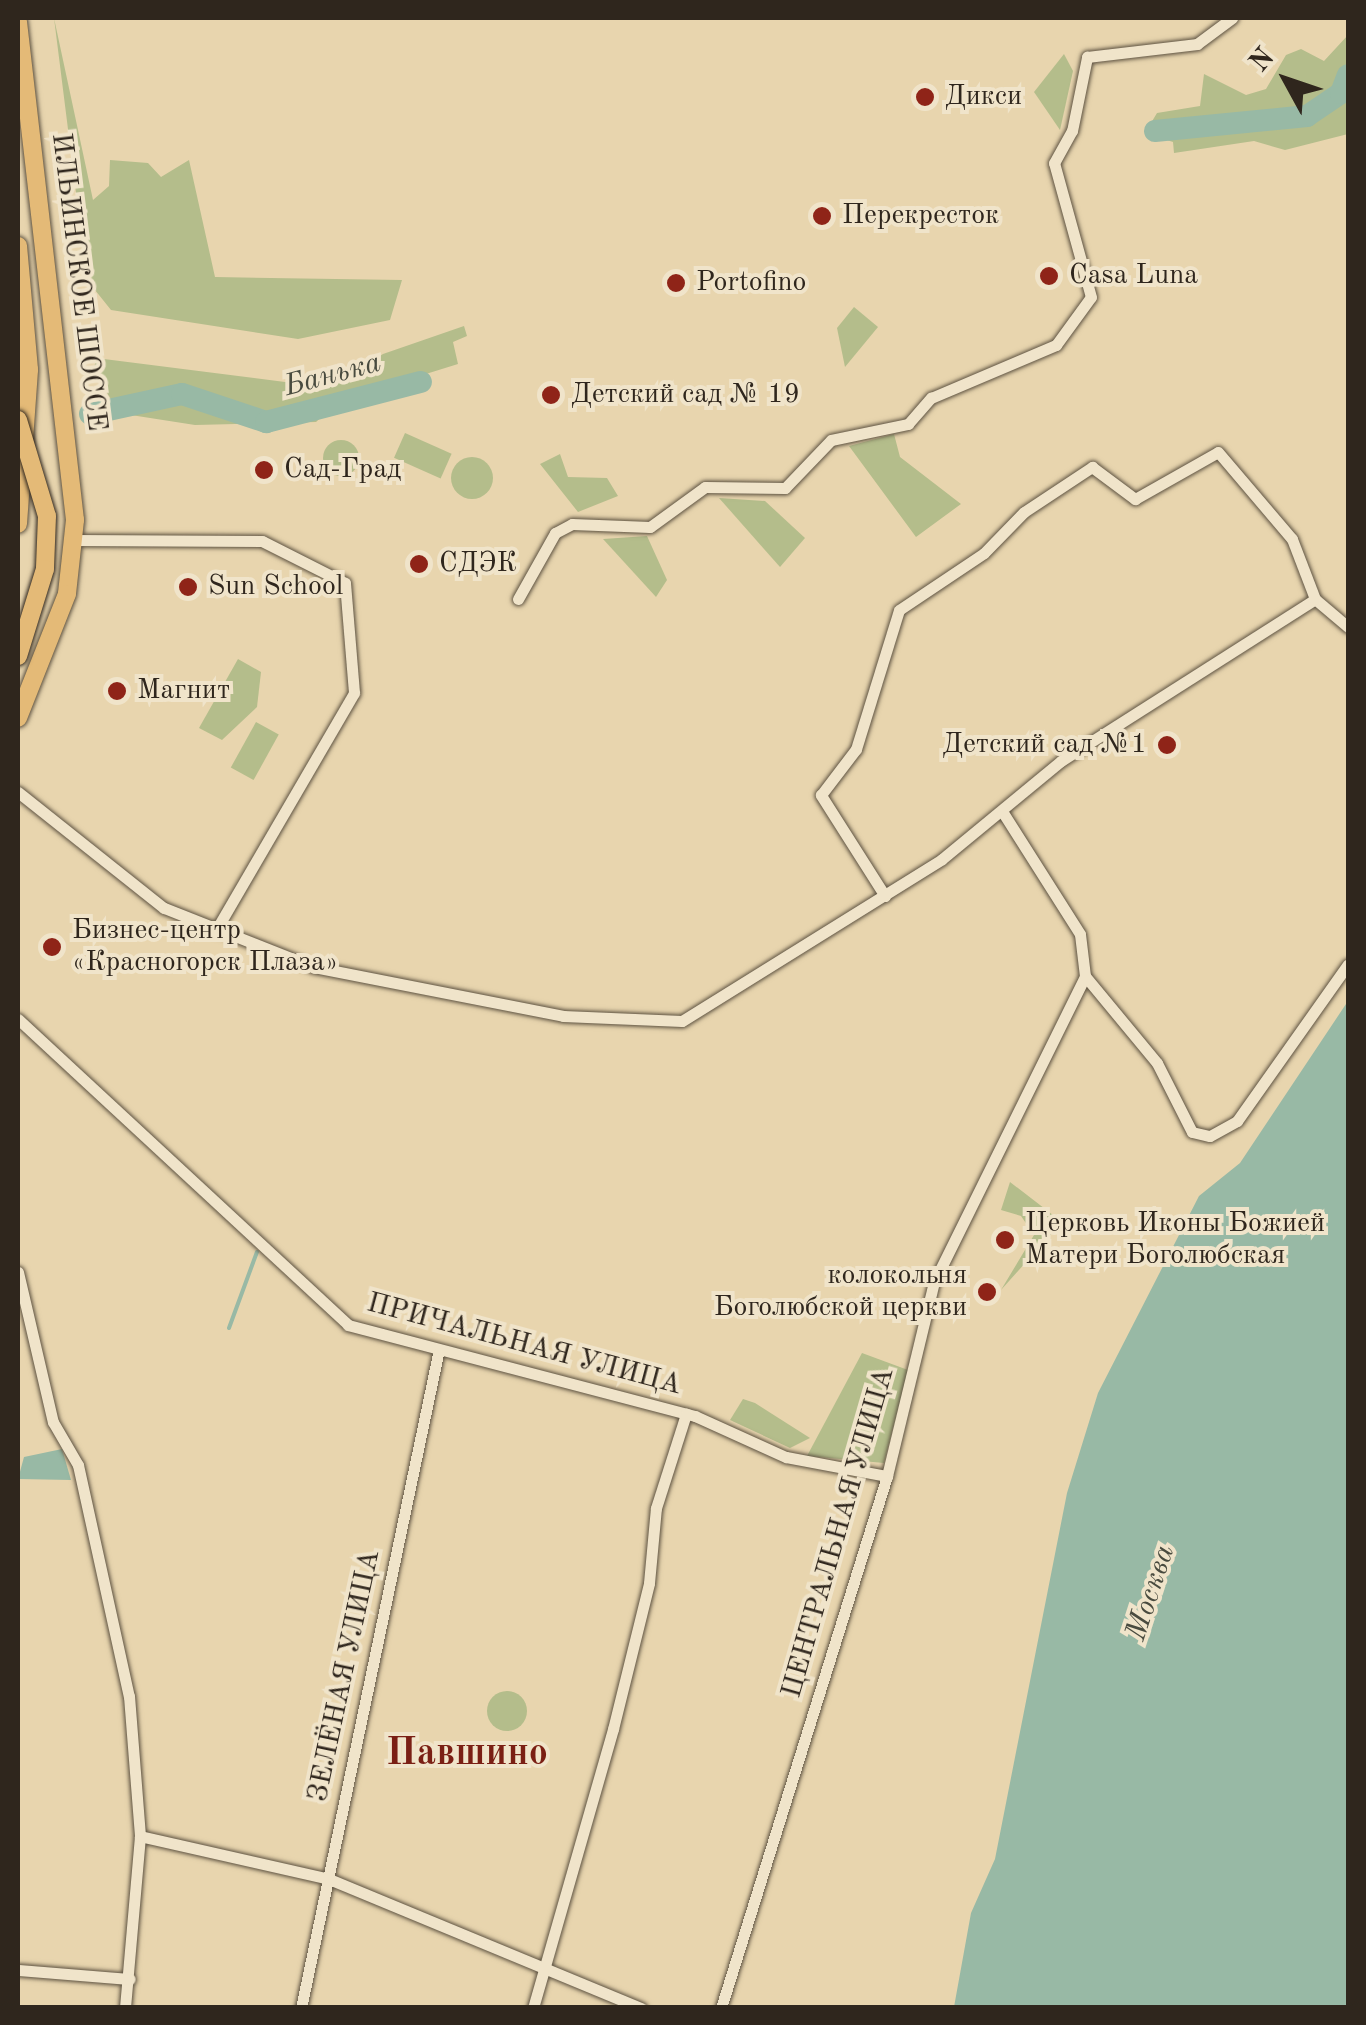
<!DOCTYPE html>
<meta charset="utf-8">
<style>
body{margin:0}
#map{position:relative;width:1366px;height:2025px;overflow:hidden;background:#e8d5ae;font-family:"Old Standard TT",serif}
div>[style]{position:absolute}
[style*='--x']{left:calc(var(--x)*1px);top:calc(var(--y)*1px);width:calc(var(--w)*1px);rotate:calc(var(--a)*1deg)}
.green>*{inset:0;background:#b4bd8b;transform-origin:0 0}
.round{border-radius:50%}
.water>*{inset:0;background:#98b9a5}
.stream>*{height:4px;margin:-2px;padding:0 2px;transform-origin:2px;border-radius:2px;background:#98b9a5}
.river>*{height:22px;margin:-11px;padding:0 11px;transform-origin:11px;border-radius:11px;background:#98b9a5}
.roads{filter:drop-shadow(0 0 2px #5d5241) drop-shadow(0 0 2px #5d5241)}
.minor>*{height:11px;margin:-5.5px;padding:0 5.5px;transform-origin:5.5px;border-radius:5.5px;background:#f0e4ca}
.primary>*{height:18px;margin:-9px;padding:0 9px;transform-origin:9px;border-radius:9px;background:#e4ba77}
.bridges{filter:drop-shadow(0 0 2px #2f261d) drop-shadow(0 0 2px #2f261d)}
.primary-bridge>*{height:18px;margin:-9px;padding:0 9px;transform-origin:9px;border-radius:9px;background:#e4ba77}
.dots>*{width:28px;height:28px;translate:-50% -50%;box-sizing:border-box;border:5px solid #f0e4ca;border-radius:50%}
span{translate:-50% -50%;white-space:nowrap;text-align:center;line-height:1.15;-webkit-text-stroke:8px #f0e4ca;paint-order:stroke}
.poi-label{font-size:28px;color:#2f261d}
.left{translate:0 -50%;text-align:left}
.right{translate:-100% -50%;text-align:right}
.street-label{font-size:28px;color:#2f261d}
.water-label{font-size:30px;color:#494b3f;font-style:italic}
.district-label{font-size:38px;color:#7a1f14;font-weight:700}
.frame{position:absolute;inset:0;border:20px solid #2f261d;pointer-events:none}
.north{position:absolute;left:1236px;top:30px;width:100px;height:100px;-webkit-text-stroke:8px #f0e4ca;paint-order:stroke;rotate:310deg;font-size:28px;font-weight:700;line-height:40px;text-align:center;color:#2f261d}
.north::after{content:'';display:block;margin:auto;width:35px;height:45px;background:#2f261d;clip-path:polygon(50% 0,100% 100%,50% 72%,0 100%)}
</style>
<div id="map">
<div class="green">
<i style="clip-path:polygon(54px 18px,93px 200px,109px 186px,110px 160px,148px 163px,161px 177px,189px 160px,215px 277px,402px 280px,390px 320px,298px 339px,111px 310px,87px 280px)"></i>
<i style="clip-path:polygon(1348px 35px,1348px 134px,1285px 150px,1254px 141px,1174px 153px,1173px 142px,1145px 133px,1157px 113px,1200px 106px,1204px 74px,1246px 95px,1266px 89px,1286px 55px,1301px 49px,1324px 61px)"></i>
<i style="clip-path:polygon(1064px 54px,1073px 71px,1060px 130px,1034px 92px)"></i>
<i style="clip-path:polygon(854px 307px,878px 327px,845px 367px,837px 328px)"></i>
<i style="clip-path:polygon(464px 326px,467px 336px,453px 342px,458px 364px,339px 401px,316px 422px,195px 425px,118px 413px,94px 369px,96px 358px,285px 382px,345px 379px,383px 354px)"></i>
<i style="left:405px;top:433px;width:51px;height:27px;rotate:24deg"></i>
<i style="clip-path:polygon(894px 434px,900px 457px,961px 504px,916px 537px,849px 446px)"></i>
<i class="round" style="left:323px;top:440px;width:36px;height:36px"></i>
<i style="clip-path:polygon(560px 454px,568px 477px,607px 478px,618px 496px,578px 512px,540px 464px)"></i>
<i class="round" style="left:451px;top:457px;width:42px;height:42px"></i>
<i style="clip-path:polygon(719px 498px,765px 501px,805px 538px,780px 567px)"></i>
<i style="clip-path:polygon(647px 536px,667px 580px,656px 597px,603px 539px)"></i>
<i style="clip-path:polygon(238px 659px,261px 672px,257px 707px,222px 740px,199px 728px)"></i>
<i style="left:256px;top:722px;width:26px;height:52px;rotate:29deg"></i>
<i style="clip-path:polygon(1010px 1182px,1062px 1222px,1001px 1290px,1034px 1235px,1021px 1216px,1001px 1210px)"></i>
<i style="clip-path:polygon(862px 1353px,908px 1370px,884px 1463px,807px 1456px)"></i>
<i style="clip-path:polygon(743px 1399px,755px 1403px,810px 1438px,790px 1448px,730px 1420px)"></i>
<i class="round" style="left:487px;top:1691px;width:40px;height:40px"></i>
</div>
<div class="water">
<i style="clip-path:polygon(1348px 1001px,1348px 2007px,954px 2007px,971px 1913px,995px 1859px,1067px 1493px,1098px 1393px,1199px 1196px,1240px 1163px)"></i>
<i style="clip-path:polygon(62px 1449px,71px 1480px,18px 1479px,24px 1457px)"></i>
</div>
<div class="stream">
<i style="--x:229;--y:1328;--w:81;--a:-69.8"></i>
</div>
<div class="river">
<i style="--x:1155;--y:131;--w:153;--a:-5.6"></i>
<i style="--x:1307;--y:116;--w:41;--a:-34.1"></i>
<i style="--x:1341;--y:93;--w:19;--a:-69"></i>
<i style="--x:90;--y:414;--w:94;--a:-12.3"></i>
<i style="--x:182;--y:394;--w:89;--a:18.4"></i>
<i style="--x:266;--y:422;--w:160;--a:-14.5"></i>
</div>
<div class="roads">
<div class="minor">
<i style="--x:73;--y:540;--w:189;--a:0.3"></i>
<i style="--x:262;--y:541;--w:93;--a:26.8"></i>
<i style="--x:345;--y:583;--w:110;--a:85.3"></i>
<i style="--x:354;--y:693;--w:274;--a:120.2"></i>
<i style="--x:518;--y:599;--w:76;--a:-60.7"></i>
<i style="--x:555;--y:533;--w:19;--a:-28"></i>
<i style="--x:572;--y:524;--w:78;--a:2.2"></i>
<i style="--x:650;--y:527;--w:68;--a:-36"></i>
<i style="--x:705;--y:487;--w:80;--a:0.7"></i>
<i style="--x:785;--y:488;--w:66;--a:-46.2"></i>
<i style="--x:831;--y:440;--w:79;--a:-11.7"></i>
<i style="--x:908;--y:424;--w:35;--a:-49"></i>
<i style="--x:931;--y:398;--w:136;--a:-23"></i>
<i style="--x:1056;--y:345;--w:59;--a:-53.9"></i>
<i style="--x:1091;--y:297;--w:139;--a:-105.4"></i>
<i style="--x:1054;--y:163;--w:37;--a:-61"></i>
<i style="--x:1072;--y:131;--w:76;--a:-78.5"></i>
<i style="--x:1087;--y:57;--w:111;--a:-6.7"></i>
<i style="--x:1197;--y:44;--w:44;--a:-36.6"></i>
<i style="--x:1315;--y:599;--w:43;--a:40.3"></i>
<i style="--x:18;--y:792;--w:186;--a:38.5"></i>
<i style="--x:164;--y:908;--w:161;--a:21.5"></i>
<i style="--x:314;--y:967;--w:254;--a:11.1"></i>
<i style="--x:563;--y:1016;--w:119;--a:2.4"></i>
<i style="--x:682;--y:1021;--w:306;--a:-31.9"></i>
<i style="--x:942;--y:859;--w:154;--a:-39.5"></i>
<i style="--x:1061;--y:761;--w:301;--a:-32.5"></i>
<i style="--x:885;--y:896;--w:120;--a:-122.4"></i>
<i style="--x:821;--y:795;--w:58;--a:-52.7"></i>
<i style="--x:856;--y:749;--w:145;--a:-72.8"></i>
<i style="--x:899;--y:610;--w:102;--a:-33.8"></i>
<i style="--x:984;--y:553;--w:57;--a:-45.7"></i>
<i style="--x:1024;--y:512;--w:82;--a:-33.5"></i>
<i style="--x:1092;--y:467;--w:54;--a:36.7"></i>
<i style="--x:1135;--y:499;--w:95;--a:-29.5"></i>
<i style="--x:1218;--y:452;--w:114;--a:49.6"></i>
<i style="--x:1292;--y:539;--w:64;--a:69"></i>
<i style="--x:1085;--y:976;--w:113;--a:50.4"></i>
<i style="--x:1157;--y:1063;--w:77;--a:63.1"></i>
<i style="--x:1192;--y:1132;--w:18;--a:13"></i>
<i style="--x:1210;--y:1136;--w:31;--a:-29"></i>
<i style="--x:1237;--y:1121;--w:192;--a:-54.7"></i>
<i style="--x:18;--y:1019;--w:450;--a:42.8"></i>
<i style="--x:348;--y:1325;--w:359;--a:14.7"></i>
<i style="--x:695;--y:1416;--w:100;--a:24.3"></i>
<i style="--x:786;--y:1457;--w:103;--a:10.7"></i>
<i style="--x:18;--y:1272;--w:154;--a:76.9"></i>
<i style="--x:53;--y:1422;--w:50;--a:59.8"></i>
<i style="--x:78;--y:1465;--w:237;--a:77.6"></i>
<i style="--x:129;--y:1696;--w:140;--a:85.5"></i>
<i style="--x:140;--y:1836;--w:173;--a:95"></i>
<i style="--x:140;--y:1836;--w:194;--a:12.8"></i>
<i style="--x:329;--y:1879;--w:338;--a:22.5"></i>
<i style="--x:18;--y:1970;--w:112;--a:4.6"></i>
<i style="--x:301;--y:2008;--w:668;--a:-78.17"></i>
<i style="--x:533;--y:2008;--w:290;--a:-74"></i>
<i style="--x:613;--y:1729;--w:150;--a:-76.1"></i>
<i style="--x:649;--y:1583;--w:75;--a:-84.7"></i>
<i style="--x:656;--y:1508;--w:99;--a:-72.3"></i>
<i style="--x:721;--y:2008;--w:557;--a:-72.67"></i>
<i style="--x:887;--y:1476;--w:200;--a:-76.4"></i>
<i style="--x:934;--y:1282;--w:341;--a:-63.7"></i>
<i style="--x:1085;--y:976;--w:42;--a:-96.8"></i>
<i style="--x:1080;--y:934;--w:146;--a:-122.4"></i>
</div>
<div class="primary">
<i style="--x:18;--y:22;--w:501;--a:83.47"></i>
<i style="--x:75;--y:520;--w:74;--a:96.2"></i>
<i style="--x:67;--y:594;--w:133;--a:111.6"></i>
<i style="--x:18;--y:246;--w:124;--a:84.9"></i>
<i style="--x:29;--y:370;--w:154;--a:94.1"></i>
</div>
</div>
<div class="bridges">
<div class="primary-bridge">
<i style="--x:18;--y:420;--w:100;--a:73.2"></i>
<i style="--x:47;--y:516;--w:53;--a:92.2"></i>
<i style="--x:45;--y:569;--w:91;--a:107.2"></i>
</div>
</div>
<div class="dots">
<i style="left:925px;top:97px;background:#8f2418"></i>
<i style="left:822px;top:216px;background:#8f2418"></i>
<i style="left:1049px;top:276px;background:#8f2418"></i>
<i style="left:676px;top:283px;background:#8f2418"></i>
<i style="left:551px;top:395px;background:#8f2418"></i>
<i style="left:264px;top:470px;background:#8f2418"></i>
<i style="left:419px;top:564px;background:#8f2418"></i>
<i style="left:188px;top:587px;background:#8f2418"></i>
<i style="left:117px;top:691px;background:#8f2418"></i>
<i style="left:1167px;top:745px;background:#8f2418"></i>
<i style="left:52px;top:947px;background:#8f2418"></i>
<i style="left:1005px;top:1240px;background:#8f2418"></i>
<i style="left:987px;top:1292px;background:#8f2418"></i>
</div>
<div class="poi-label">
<span class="left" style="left:945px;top:97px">Дикси</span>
<span class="left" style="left:842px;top:216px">Перекресток</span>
<span class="left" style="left:1069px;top:276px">Casa Luna</span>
<span class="left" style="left:696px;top:283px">Portofino</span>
<span class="left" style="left:571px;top:395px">Детский сад № 19</span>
<span class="left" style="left:284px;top:470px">Сад-Град</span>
<span class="left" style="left:439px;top:564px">СДЭК</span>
<span class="left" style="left:208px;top:587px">Sun School</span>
<span class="left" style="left:137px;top:691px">Магнит</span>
<span class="right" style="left:1147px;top:745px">Детский сад №1</span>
<span class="left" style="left:72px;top:947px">Бизнес-центр<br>«Красногорск Плаза»</span>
<span class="left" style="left:1025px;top:1240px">Церковь Иконы Божией<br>Матери Боголюбская</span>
<span class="right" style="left:967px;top:1292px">колокольня<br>Боголюбской церкви</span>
</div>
<div class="street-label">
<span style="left:78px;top:282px;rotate:83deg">ИЛЬИНСКОЕ ШОССЕ</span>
<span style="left:524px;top:1345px;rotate:15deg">ПРИЧАЛЬНАЯ УЛИЦА</span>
<span style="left:839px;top:1533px;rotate:-74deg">ЦЕНТРАЛЬНАЯ УЛИЦА</span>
<span style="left:345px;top:1676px;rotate:-78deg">ЗЕЛЁНАЯ УЛИЦА</span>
</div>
<div class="water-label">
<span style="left:333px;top:375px;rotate:-15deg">Банька</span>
<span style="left:1151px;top:1593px;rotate:-72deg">Москва</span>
</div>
<div class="district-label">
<span style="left:467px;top:1755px">Павшино</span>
</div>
<div class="frame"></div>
<div class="north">N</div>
</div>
